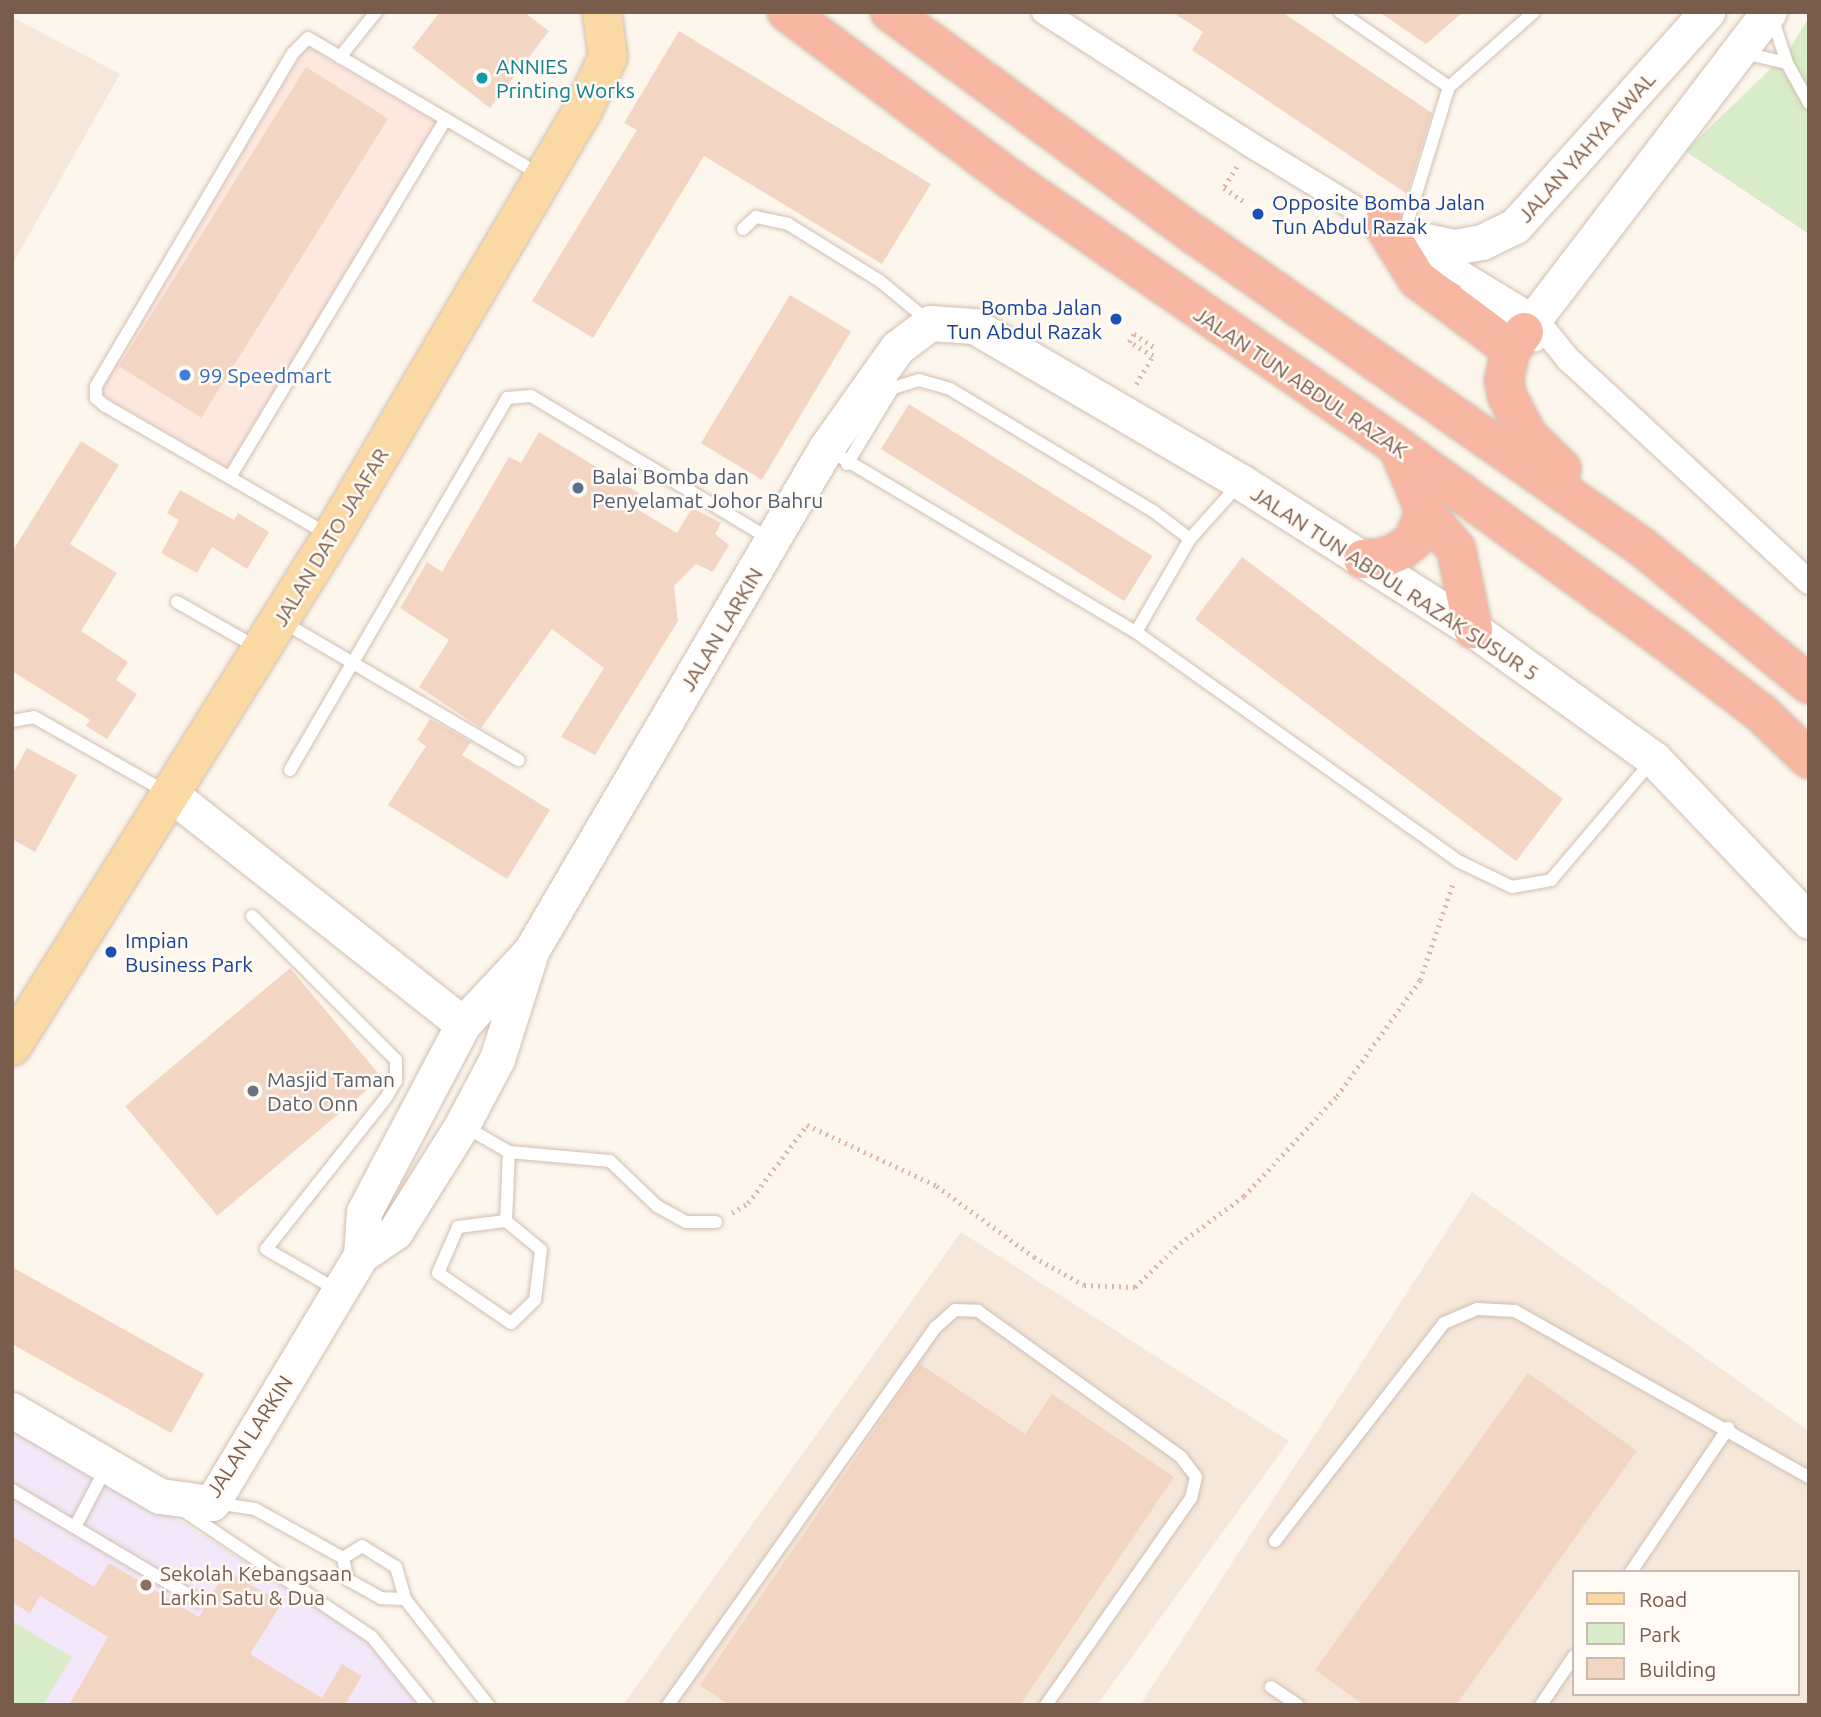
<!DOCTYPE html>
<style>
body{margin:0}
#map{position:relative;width:1821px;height:1717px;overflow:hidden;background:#fdf6ec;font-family:Ubuntu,sans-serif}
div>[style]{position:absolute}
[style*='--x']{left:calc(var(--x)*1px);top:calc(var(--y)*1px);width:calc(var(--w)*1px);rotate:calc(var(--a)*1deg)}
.residential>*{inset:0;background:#f5e8da}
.commercial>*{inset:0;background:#fde8e0}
.education>*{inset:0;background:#f3e8fa}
.green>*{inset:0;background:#d8ecc9}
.building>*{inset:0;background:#f3d5c3;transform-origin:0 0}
.path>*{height:4.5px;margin-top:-2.25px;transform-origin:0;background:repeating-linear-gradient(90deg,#d9b8a5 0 2px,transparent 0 7px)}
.roads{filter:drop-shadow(0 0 2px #d1beb0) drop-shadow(0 0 2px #d1beb0)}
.lane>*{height:12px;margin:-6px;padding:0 6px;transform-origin:6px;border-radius:6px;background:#fff}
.street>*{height:24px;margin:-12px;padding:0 12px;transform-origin:12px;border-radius:12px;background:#fff}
.secondary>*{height:35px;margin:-17.5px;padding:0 17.5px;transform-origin:17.5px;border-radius:17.5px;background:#fff}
.primary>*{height:38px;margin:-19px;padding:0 19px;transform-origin:19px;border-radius:19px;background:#fbd9a5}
.highway>*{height:38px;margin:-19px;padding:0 19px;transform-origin:19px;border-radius:19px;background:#f7b7a3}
.dots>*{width:19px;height:19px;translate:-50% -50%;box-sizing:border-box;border:4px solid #fffaf3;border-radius:50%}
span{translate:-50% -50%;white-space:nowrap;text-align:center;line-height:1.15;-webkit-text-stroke:5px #fffaf3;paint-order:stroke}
.culture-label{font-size:21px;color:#0d838f}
.left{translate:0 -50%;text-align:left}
.street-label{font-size:21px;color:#7a5c4d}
.transit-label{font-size:21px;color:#164399}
.right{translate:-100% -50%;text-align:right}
.shop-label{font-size:21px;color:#366cbe}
.service-label{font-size:21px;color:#4e5e75}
.worship-label{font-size:21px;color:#5b616d}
.education-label{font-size:21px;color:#785e54}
.frame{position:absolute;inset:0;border:14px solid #7a5c4d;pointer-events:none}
.legend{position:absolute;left:1572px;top:1570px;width:228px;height:126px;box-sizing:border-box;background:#fffaf3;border:2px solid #cabbb1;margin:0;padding:9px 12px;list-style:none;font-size:21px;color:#7a5c4d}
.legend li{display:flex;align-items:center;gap:14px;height:35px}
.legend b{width:35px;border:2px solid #cabbb1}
</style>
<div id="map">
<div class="residential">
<i style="clip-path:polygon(12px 17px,120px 74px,12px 265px)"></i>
<i style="clip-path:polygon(evenodd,1472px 1192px,1809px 1431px,1809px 1705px,1140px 1705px,1472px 1192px,1574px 1572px,1798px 1572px,1798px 1694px,1574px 1694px,1574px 1572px)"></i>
<i style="clip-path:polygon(961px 1232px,1289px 1441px,1097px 1705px,623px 1705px)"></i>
</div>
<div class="commercial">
<i style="clip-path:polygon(306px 46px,436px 122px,228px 468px,104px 396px,103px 388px)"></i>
</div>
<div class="education">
<i style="clip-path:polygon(12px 1428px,185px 1524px,376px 1646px,417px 1705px,12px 1705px)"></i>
</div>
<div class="green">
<i style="clip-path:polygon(1809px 17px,1809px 234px,1685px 151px,1788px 52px)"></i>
<i style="clip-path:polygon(12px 1621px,72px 1657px,43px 1705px,12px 1705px)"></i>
</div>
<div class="building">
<i style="clip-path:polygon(440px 12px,524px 12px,549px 31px,490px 108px,412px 48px)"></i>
<i style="clip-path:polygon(1172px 12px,1282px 12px,1432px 113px,1407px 194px,1192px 50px,1203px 32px)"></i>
<i style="clip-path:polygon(1379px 12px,1463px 12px,1426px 44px)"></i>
<i style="clip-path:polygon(679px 31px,931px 184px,882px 264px,704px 156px,593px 338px,532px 301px,637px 130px,624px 123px)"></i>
<i style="left:306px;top:67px;width:97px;height:353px;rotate:32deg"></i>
<i style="left:790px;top:295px;width:71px;height:173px;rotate:31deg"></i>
<i style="left:909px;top:404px;width:287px;height:53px;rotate:32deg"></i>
<i style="clip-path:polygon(539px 432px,639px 493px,632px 506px,677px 533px,692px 508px,721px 523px,715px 534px,729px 545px,713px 572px,696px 564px,674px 586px,678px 621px,595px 755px,561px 737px,604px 668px,552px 629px,481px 728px,419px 687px,449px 640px,400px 608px,427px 562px,442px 572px,509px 457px,521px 463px)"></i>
<i style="clip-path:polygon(81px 441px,119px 465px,70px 544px,117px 573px,81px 631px,128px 662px,116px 680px,137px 694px,107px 739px,86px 726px,90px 720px,12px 671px,12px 552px)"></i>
<i style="clip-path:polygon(180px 490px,234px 520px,238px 513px,269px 532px,247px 569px,212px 547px,197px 573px,161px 553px,179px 520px,167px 513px)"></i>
<i style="left:1242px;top:557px;width:402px;height:78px;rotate:37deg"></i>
<i style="clip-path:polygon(430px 719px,471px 742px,462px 755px,550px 810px,507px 879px,388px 805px,426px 746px,417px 740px)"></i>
<i style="clip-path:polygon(27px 748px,77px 775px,35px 852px,12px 839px,12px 775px)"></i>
<i style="left:290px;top:968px;width:143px;height:215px;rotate:50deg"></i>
<i style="clip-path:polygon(12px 1267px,204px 1374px,171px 1433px,12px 1344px)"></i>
<i style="clip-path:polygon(920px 1364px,1025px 1434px,1052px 1394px,1174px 1477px,1020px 1705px,729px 1705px,700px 1685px)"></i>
<i style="clip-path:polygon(1528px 1373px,1637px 1451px,1456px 1705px,1364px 1705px,1315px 1670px)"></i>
<i style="clip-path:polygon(12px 1536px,94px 1587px,109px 1563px,199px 1617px,226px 1570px,282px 1603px,250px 1654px,322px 1698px,342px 1664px,362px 1676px,345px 1705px,69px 1705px,108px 1637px,40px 1596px,30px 1613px,12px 1602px)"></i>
</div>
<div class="path">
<i style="--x:1237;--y:167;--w:25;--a:122"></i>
<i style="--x:1224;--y:188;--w:27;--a:34"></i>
<i style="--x:1136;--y:384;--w:33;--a:-59"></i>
<i style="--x:1153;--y:356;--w:28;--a:-150"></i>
<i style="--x:1129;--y:342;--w:9;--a:-58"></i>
<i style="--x:1134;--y:334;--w:27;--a:33"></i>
<i style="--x:732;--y:1213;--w:19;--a:-32"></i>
<i style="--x:748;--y:1203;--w:98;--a:-52.9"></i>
<i style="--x:807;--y:1125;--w:144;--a:25.1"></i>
<i style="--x:937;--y:1186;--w:120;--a:36.2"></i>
<i style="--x:1034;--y:1257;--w:57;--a:29.2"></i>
<i style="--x:1084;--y:1285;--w:51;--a:2.2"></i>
<i style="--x:1135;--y:1287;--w:63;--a:-44.4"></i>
<i style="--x:1180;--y:1243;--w:79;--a:-36.3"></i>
<i style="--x:1244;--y:1196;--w:137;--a:-47.1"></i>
<i style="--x:1337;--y:1096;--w:143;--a:-54.4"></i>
<i style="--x:1420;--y:980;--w:102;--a:-71.2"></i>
</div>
<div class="roads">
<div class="lane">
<i style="--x:1340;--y:12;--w:132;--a:34.5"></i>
<i style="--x:1772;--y:17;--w:48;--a:71.9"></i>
<i style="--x:1787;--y:63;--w:46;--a:61.2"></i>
<i style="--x:1743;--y:53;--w:45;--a:12.8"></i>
<i style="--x:340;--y:57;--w:58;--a:-51.3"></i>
<i style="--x:743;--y:229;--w:18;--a:-43"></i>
<i style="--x:756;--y:217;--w:33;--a:12"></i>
<i style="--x:788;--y:224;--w:108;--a:31.8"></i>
<i style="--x:880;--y:281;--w:61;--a:39.7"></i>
<i style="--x:1404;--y:233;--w:153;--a:-72.9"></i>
<i style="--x:1449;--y:87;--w:113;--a:-41.4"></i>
<i style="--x:829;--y:450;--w:357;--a:30.7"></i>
<i style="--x:1136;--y:632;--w:397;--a:35.4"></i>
<i style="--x:1460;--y:862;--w:58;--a:25.7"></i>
<i style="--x:1512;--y:887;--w:40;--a:-10"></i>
<i style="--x:1551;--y:880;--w:156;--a:-49.7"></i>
<i style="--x:847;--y:464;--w:89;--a:-58.8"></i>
<i style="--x:893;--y:388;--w:27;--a:-17"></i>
<i style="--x:919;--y:380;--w:32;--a:16"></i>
<i style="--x:950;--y:389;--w:237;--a:31"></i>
<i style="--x:1153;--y:511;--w:46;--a:37.1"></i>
<i style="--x:230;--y:477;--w:418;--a:-58.9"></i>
<i style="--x:329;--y:535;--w:260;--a:-150"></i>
<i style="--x:104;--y:405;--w:11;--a:-139"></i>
<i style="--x:96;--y:398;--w:12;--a:-90"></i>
<i style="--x:96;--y:386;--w:387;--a:-59.4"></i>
<i style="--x:293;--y:53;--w:21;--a:-45"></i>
<i style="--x:308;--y:38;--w:268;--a:30.5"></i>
<i style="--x:177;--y:602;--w:91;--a:29.7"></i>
<i style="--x:283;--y:622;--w:273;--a:30.4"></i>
<i style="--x:1136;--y:632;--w:108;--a:-59.9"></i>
<i style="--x:1190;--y:539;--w:75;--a:-48.2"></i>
<i style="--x:12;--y:721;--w:22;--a:-10"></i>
<i style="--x:34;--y:717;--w:152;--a:29.6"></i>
<i style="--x:290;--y:770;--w:431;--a:-59.7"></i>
<i style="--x:507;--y:398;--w:24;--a:-5"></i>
<i style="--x:531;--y:396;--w:279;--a:30.9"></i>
<i style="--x:252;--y:916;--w:204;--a:45"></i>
<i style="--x:396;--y:1060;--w:21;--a:90"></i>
<i style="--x:396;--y:1081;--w:21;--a:121"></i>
<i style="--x:385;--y:1099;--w:191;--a:128.4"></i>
<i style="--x:266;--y:1249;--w:82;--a:30"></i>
<i style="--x:464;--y:1126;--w:52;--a:30"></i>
<i style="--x:509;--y:1152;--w:69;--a:92.5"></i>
<i style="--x:506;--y:1221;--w:45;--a:39.6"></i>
<i style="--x:541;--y:1250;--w:50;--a:96.8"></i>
<i style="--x:535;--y:1300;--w:33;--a:136"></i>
<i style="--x:511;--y:1323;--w:88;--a:-145.6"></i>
<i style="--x:438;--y:1273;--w:50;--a:-66.5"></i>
<i style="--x:458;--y:1227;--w:48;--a:-7.1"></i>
<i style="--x:509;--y:1152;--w:101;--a:5.1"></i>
<i style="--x:610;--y:1161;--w:65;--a:43.8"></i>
<i style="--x:657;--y:1206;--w:33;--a:29"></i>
<i style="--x:686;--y:1222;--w:30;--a:0"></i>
<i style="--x:12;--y:1490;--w:217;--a:30.7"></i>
<i style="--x:215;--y:1503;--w:40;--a:8.5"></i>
<i style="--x:255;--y:1509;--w:101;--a:29.1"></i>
<i style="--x:181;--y:1509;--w:230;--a:33.8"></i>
<i style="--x:372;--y:1637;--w:87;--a:51"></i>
<i style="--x:75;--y:1527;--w:67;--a:-62.3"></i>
<i style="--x:1275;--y:1541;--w:276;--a:-52.2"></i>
<i style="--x:1444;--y:1323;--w:36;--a:-23"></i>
<i style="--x:1477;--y:1309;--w:38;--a:3"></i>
<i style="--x:1515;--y:1311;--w:338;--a:29.5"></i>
<i style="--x:1631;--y:1572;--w:174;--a:-56"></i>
<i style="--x:405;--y:1599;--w:24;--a:-178"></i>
<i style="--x:381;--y:1598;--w:38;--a:-151"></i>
<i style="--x:348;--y:1580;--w:23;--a:-103"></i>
<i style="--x:343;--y:1558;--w:22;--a:-32"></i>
<i style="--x:362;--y:1546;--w:40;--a:32"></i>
<i style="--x:396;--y:1567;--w:33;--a:74"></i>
<i style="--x:405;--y:1599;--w:135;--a:51.9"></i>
<i style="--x:1271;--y:1687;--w:32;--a:34"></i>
<i style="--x:668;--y:1705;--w:462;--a:-54.7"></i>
<i style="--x:935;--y:1328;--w:27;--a:-42"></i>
<i style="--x:955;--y:1310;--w:23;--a:2"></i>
<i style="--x:978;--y:1311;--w:250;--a:35.7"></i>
<i style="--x:1181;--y:1457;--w:25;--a:53"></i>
<i style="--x:1196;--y:1477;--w:22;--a:103"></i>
<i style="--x:1191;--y:1498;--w:253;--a:125"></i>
<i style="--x:1541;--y:1705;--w:59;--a:-56"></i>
</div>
<div class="street">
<i style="--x:1044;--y:12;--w:246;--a:32.7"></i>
<i style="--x:1251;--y:145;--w:333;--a:31.3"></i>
<i style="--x:1535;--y:318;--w:53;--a:51.2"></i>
<i style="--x:1568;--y:359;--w:328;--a:42.8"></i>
<i style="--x:1469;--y:296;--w:79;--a:33.1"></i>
</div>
<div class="secondary">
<i style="--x:1403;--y:236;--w:52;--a:12.2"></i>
<i style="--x:1454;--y:247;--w:28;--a:-10"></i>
<i style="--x:1482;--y:242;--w:37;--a:-26"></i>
<i style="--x:1515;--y:226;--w:288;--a:-48.1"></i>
<i style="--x:1524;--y:332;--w:403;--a:-52.6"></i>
<i style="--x:172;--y:795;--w:370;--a:38.2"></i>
<i style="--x:361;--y:1255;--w:41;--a:-34.1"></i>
<i style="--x:395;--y:1232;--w:126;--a:-57.9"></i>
<i style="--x:462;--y:1125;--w:75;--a:-62.1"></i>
<i style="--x:497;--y:1059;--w:106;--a:-72.4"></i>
<i style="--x:12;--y:1410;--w:171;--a:30.2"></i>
<i style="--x:160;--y:1496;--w:52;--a:7.7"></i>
<i style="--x:212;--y:1503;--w:289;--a:-59"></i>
<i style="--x:361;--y:1255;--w:43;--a:-86"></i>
<i style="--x:364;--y:1212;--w:212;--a:-62.2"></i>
<i style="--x:463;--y:1024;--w:100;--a:-47"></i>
<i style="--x:531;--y:951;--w:583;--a:-59.61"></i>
<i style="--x:826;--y:448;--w:123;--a:-54.6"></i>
<i style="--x:897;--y:348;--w:41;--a:-37.1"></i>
<i style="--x:930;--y:323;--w:44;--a:3.9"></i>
<i style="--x:974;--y:326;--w:309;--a:30.3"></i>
<i style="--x:1241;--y:482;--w:275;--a:32.4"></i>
<i style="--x:1473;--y:629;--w:223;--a:35.7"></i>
<i style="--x:1654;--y:759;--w:224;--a:46.3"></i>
</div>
<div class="primary">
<i style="--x:12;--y:1046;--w:602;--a:-57.89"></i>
<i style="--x:332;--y:536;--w:492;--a:-59.5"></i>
<i style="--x:582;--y:112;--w:61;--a:-64.7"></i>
<i style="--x:608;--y:57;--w:45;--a:-97.6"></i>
</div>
<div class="highway">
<i style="--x:787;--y:12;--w:282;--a:36.8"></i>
<i style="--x:1013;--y:181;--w:468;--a:34.6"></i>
<i style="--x:1398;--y:447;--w:341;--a:35.9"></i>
<i style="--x:1674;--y:647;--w:108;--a:37.1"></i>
<i style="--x:1760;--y:712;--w:68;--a:43.8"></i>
<i style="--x:890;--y:12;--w:378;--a:36.2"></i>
<i style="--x:1195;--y:235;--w:545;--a:34.91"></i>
<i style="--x:1642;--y:547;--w:216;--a:39.4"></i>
<i style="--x:1383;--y:224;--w:65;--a:58.3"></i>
<i style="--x:1417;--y:279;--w:117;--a:36.7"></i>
<i style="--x:1524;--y:332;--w:21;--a:127"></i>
<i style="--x:1511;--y:349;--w:32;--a:103"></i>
<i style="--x:1504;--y:380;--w:16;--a:79"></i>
<i style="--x:1507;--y:396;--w:45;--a:62.3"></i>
<i style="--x:1528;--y:436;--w:47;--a:44.1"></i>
<i style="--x:1398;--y:447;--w:70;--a:67.4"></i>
<i style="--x:1425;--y:512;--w:48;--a:50"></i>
<i style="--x:1456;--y:549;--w:82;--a:78"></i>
<i style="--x:1363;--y:559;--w:21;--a:-3"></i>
<i style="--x:1384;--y:558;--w:19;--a:-25"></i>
<i style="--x:1401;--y:550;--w:15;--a:-37"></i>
<i style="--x:1413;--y:541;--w:31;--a:-68"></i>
</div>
</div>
<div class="dots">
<i style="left:482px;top:78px;background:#0f9aa8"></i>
<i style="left:1258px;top:214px;background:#1a4fb4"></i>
<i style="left:1116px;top:319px;background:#1a4fb4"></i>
<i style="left:185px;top:375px;background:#3f7fe0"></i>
<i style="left:578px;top:488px;background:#5c6f8a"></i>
<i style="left:111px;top:952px;background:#1a4fb4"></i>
<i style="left:253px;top:1091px;background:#6b7280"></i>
<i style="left:146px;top:1585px;background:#8d6e63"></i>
</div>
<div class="culture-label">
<span class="left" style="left:496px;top:78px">ANNIES<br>Printing Works</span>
</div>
<div class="street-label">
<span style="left:1586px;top:147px;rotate:-48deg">JALAN YAHYA AWAL</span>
<span style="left:1301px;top:382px;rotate:34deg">JALAN TUN ABDUL RAZAK</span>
<span style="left:330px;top:537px;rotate:-59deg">JALAN DATO JAAFAR</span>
<span style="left:1395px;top:583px;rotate:33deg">JALAN TUN ABDUL RAZAK SUSUR 5</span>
<span style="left:721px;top:629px;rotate:-59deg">JALAN LARKIN</span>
<span style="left:249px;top:1436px;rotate:-57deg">JALAN LARKIN</span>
</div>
<div class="transit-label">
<span class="left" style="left:1272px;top:214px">Opposite Bomba Jalan<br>Tun Abdul Razak</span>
<span class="right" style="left:1102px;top:319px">Bomba Jalan<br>Tun Abdul Razak</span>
<span class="left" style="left:125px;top:952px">Impian<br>Business Park</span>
</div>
<div class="shop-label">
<span class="left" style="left:199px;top:375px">99 Speedmart</span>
</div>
<div class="service-label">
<span class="left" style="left:592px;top:488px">Balai Bomba dan<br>Penyelamat Johor Bahru</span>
</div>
<div class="worship-label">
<span class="left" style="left:267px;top:1091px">Masjid Taman<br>Dato Onn</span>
</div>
<div class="education-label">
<span class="left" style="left:160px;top:1585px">Sekolah Kebangsaan<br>Larkin Satu &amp; Dua</span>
</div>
<div class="frame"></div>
<ul class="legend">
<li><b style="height:9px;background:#fbd9a5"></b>Road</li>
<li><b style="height:19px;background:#d8ecc9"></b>Park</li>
<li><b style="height:19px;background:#f3d5c3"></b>Building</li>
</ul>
</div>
